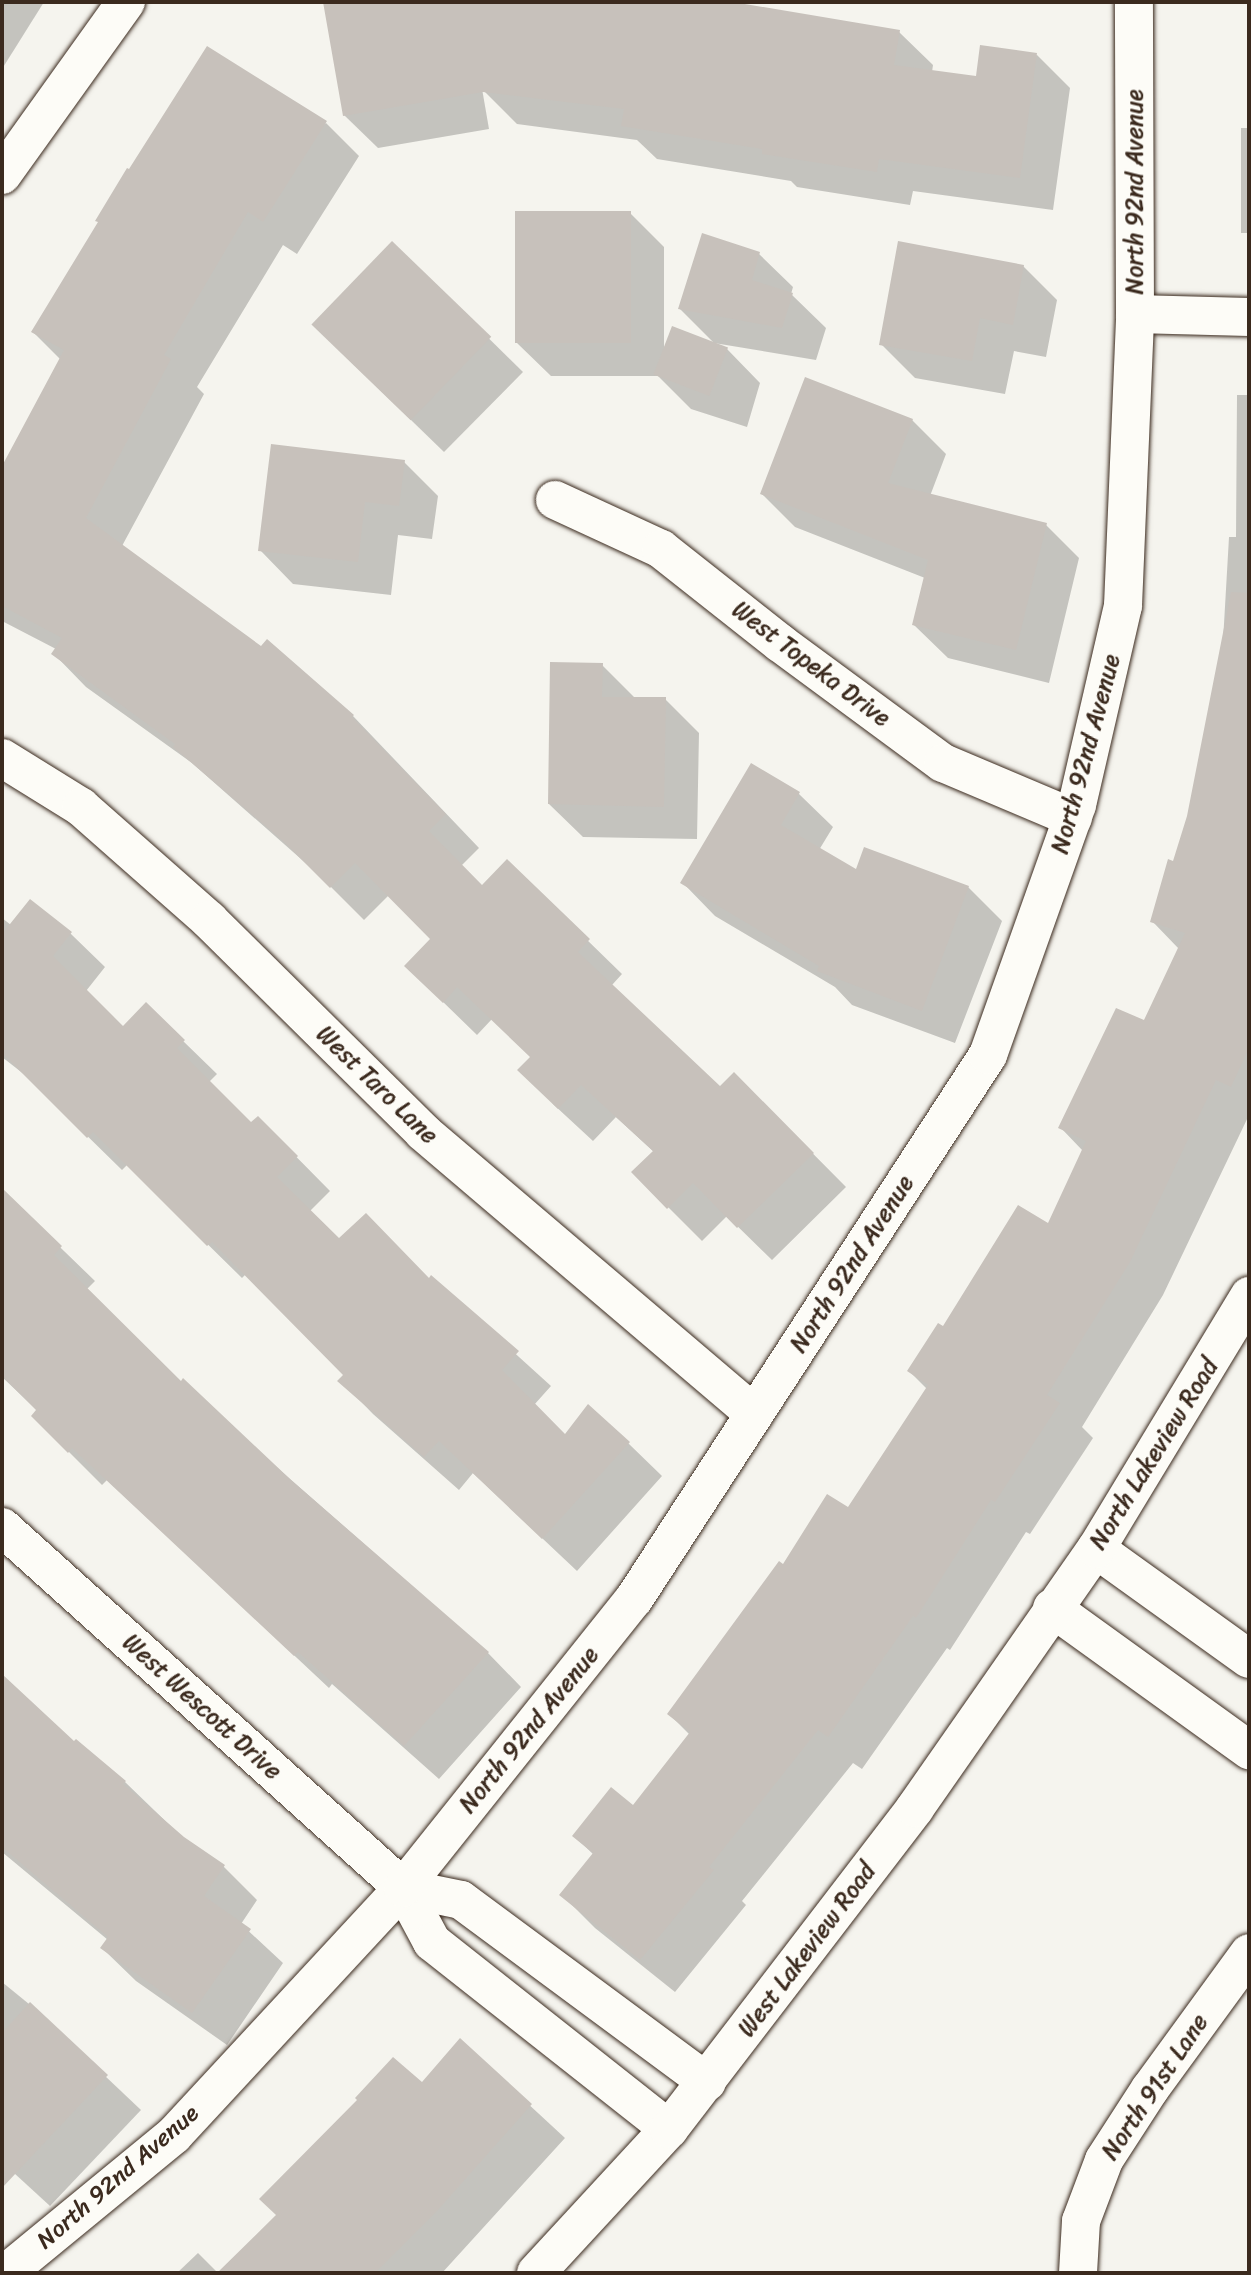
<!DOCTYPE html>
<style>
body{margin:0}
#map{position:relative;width:1251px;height:2275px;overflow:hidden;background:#f5f4ee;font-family:Sriracha,sans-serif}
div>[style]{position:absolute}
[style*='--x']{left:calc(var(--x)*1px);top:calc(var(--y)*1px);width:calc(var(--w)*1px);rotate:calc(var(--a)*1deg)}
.shadow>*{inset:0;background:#0003;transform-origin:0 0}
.building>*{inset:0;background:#c7c1bb;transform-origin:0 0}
.roads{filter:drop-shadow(0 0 2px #3b2a1e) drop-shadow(0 0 2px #3b2a1e)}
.minor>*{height:38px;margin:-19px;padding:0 19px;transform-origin:19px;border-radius:19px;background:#fdfcf7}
span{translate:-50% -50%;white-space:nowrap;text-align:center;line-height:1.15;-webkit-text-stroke:5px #fdfcf7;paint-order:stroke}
.street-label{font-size:24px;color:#3b2a1e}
.frame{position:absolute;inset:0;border:4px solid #3b2a1e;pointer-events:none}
</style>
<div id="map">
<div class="shadow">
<i style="clip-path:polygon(2px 2px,44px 2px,2px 69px)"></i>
<i style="clip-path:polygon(325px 2px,467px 2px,489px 129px,378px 148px,344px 115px)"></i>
<i style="clip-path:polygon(494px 2px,721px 2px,899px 32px,933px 65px,932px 72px,977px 78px,1037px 55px,1070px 88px,1053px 210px,913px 191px,910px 205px,797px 187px,791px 181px,657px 159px,637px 140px,517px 124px,483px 90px)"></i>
<i style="clip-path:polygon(326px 123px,359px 156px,297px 254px,283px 245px,197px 387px,204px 394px,122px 546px,353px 716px,479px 848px,461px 866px,482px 887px,507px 862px,622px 974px,612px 985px,720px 1088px,734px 1074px,846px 1187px,772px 1260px,727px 1216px,702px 1241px,633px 1172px,654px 1152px,616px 1117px,593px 1141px,553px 1104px,531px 1057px,492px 1019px,477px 1035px,440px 999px,432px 939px,389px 895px,364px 920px,318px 874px,192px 763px,86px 687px,53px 653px,56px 649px,2px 621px,2px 469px,60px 359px,33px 332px)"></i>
<i style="left:1241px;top:128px;width:8px;height:105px"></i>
<i style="clip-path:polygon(630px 213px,664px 247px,664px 353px,727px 349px,760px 383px,747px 427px,691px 409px,658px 376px,551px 376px,517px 343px)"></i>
<i style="clip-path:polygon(392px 243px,523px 372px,444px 452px,346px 357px)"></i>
<i style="clip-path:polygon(759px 254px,793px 287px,791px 294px,826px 328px,816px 360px,714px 343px,680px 309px)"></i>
<i style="clip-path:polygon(1023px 266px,1057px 300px,1046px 357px,1014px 351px,1005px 394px,915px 378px,881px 344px)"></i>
<i style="clip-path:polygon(1237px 395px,1249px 395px,1249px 827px,1227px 823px,1223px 641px,1229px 537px,1236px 537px)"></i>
<i style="clip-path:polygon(912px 420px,946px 454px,930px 496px,1046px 525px,1079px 558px,1049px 683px,948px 658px,914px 625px,925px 578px,795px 527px,762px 494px)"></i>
<i style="clip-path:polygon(404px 462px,438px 496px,432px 539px,398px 535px,391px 595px,293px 584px,260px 550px)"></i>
<i style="clip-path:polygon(602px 665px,636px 699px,665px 699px,699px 733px,697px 839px,583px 837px,549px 804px)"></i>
<i style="clip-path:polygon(752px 766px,799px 794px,833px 827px,819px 850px,856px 872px,968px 887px,1002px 921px,955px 1043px,852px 1005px,835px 987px,715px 916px,682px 882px)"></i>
<i style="clip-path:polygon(1179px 848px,1249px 868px,1249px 1115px,1163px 1295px,1082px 1427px,1093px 1438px,1030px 1534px,1026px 1532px,950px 1650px,947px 1648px,862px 1769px,853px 1763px,742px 1901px,746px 1905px,675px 1992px,595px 1928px,562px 1895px,594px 1855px,574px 1836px,633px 1807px,690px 1735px,669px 1714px,783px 1566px,848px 1509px,927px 1389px,909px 1371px,944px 1329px,1048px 1225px,1083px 1151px,1060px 1127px,1145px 1022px,1179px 949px,1152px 921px)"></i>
<i style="clip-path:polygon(30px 902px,71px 934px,105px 967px,86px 991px,123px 1028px,146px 1005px,217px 1074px,209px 1082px,251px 1125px,258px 1118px,330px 1191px,310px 1211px,339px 1241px,430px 1280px,432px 1278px,551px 1386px,534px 1405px,566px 1437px,628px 1443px,662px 1476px,577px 1571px,473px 1473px,459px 1490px,373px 1414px,340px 1380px,345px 1375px,246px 1274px,242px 1278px,127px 1165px,122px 1170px,25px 1075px,2px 1057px,2px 918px,11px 925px)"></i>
<i style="clip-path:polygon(2px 1191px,95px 1281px,86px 1290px,181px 1383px,488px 1653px,521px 1687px,439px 1779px,332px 1684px,329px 1688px,107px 1480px,102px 1485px,33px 1416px,38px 1411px,2px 1377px)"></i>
<i style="clip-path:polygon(2px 1675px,74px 1743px,76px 1741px,125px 1782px,183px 1838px,223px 1866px,257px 1900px,241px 1924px,283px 1963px,227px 2045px,136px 1981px,102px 1948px,108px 1940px,2px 1852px)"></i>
<i style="clip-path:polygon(2px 1982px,29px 2004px,141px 2110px,50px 2206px,2px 2162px)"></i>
<i style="clip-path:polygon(460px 2041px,565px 2138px,442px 2273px,220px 2273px,422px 2084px)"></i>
<i style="clip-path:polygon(198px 2253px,218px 2273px,177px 2273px)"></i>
</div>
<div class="building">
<i style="clip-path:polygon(323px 2px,733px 2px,900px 30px,894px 65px,976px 76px,980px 45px,1037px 53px,1020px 178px,879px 159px,877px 172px,762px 154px,762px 149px,621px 126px,624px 109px,483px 92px,343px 116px)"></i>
<i style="clip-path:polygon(207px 46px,327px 121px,263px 222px,248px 212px,164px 355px,171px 359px,86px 518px,261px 646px,267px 639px,354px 715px,352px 717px,446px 814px,429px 831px,482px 885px,507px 859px,590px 939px,578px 952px,720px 1086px,734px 1072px,814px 1153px,737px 1228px,693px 1183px,667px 1209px,631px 1172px,653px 1151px,581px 1085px,558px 1109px,517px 1070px,530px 1057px,457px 987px,443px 1003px,404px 966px,430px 939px,355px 863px,330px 888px,283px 841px,173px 747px,175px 744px,51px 654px,62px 638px,2px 606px,2px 466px,64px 350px,31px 332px,98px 222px,95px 221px,127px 168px,129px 169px)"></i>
<i style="left:515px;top:211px;width:116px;height:132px"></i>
<i style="clip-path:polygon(702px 233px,760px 252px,752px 280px,793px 293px,782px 328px,678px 309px)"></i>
<i style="left:392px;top:241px;width:138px;height:116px;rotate:44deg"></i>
<i style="clip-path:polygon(898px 241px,1024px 265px,1013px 325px,980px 318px,972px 361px,879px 345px)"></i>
<i style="left:672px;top:326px;width:60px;height:52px;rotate:21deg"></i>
<i style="clip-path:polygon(805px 377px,913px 419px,888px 483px,1047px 523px,1016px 650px,912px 625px,928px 560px,760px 494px)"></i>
<i style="clip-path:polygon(271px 444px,405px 460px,399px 506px,365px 502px,358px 562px,258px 551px)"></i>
<i style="clip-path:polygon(1231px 592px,1249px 593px,1249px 1048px,1231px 1087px,1216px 1080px,1130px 1262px,1047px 1395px,1060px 1403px,995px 1502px,991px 1500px,916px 1618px,913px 1616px,828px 1737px,818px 1730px,709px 1867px,714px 1870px,640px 1960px,559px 1895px,593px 1853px,572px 1836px,611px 1787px,633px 1805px,690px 1732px,667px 1714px,779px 1561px,783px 1564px,827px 1494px,848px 1507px,928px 1385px,907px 1371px,938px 1323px,943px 1326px,1018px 1205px,1048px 1223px,1086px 1141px,1058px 1128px,1116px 1008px,1144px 1020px,1185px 933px,1150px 922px,1168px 859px,1173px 861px,1187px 816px)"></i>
<i style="clip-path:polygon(550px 662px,603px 663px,602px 697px,666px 697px,664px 807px,548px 804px)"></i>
<i style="clip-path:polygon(751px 763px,800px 792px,781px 825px,856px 869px,864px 847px,969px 886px,922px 1011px,817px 971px,819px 966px,680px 883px)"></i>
<i style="clip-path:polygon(30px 899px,72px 932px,53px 956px,123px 1026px,146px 1002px,185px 1040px,177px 1048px,251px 1122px,258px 1116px,298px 1156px,277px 1177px,339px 1238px,366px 1213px,429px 1278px,431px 1275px,519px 1351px,502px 1370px,565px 1434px,588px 1404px,630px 1442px,542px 1539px,439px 1441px,424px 1457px,337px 1381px,343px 1375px,212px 1242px,207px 1246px,93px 1132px,87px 1138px,2px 1053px,2px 934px)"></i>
<i style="clip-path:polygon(2px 1188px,62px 1246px,54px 1255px,181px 1381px,183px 1378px,291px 1480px,489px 1652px,404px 1746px,298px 1652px,294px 1656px,72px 1448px,68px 1453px,31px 1416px,36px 1410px,2px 1376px)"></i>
<i style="clip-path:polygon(2px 1674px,74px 1741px,76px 1739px,126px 1781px,123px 1784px,184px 1837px,225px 1865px,204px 1896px,251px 1929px,192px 2013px,100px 1948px,108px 1937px,2px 1847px)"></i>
<i style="clip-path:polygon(30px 2002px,108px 2075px,2px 2188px,2px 2033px)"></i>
<i style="clip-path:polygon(460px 2038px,532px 2104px,437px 2211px,375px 2273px,217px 2273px,276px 2215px,259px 2199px,357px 2100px,355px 2098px,393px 2057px,422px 2082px)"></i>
</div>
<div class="roads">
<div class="minor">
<i style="--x:2;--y:175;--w:213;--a:-54.4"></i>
<i style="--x:1135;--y:314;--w:114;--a:1.5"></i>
<i style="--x:555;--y:500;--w:117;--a:24.8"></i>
<i style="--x:661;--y:549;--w:152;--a:38.3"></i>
<i style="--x:780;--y:643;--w:202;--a:36.4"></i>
<i style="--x:943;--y:763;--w:141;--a:22.9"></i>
<i style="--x:2;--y:758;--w:93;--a:31.8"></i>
<i style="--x:81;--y:807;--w:171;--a:41.4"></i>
<i style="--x:209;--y:920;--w:301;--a:44.7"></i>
<i style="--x:423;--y:1132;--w:435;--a:40.4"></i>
<i style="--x:2;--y:1527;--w:540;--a:42"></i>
<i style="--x:403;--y:1888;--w:61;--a:61.8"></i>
<i style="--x:432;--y:1942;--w:302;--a:38.3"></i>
<i style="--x:1096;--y:1549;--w:188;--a:35.7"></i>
<i style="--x:1052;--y:1608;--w:243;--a:35.8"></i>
<i style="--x:403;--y:1888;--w:59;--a:11.7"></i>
<i style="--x:461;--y:1900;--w:306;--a:36.5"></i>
<i style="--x:6;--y:2273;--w:217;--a:-39.4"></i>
<i style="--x:174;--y:2135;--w:337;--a:-47.2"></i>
<i style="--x:403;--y:1888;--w:370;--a:-51.4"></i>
<i style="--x:634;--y:1599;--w:649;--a:-56.95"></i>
<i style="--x:988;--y:1055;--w:265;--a:-70.4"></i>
<i style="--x:1077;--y:805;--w:204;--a:-77"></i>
<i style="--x:1123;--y:606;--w:292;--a:-87.6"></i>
<i style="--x:1135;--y:314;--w:312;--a:-90.2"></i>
<i style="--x:536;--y:2273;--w:196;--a:-47.3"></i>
<i style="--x:669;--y:2129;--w:404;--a:-52.5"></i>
<i style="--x:915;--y:1808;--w:316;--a:-55.1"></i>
<i style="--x:1096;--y:1549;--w:296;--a:-58.8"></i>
<i style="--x:1078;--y:2273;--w:52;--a:-86.7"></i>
<i style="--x:1081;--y:2221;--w:65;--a:-69.3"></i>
<i style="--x:1104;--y:2160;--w:85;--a:-57.1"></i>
<i style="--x:1150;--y:2089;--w:168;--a:-53.9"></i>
</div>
</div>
<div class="street-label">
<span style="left:1135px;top:192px;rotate:-90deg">North 92nd Avenue</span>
<span style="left:811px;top:664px;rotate:37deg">West Topeka Drive</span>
<span style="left:1086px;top:754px;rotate:-75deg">North 92nd Avenue</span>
<span style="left:377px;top:1085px;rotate:44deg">West Taro Lane</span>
<span style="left:852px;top:1264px;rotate:-57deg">North 92nd Avenue</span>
<span style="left:1154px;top:1454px;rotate:-58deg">North Lakeview Road</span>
<span style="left:202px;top:1707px;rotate:42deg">West Wescott Drive</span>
<span style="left:529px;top:1730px;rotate:-51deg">North 92nd Avenue</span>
<span style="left:807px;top:1950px;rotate:-53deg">West Lakeview Road</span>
<span style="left:1155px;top:2087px;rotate:-56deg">North 91st Lane</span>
<span style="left:118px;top:2177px;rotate:-41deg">North 92nd Avenue</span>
</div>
<div class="frame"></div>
</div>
